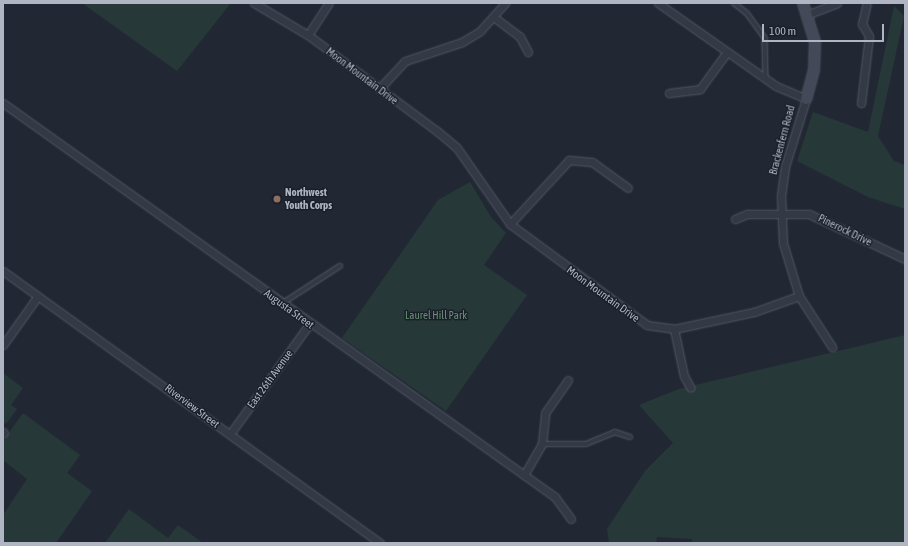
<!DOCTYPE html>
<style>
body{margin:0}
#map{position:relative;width:908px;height:546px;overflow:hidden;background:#212834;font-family:"Asap Condensed",sans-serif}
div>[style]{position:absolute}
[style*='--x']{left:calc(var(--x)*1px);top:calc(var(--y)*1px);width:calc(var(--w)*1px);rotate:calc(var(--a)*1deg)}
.green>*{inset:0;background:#273839}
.roads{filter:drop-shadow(0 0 1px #525863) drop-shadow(0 0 1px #525863)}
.lane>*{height:3.5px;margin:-1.75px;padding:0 1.75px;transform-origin:1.75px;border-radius:1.75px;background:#343a45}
.street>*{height:7px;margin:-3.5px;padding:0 3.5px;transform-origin:3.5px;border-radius:3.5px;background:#343a45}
.secondary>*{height:10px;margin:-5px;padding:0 5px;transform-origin:5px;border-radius:5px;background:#434958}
.dots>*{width:11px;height:11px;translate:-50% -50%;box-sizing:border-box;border:2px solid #1a1f29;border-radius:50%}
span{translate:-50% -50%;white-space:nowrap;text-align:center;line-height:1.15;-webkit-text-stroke:3px #1a1f29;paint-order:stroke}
.street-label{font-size:11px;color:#afb5c2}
.poi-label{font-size:11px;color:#afb5c2;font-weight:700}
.left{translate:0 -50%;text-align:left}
.park-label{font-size:11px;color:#699075}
.frame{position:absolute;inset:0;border:4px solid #afb5c2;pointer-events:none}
.scale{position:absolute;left:762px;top:24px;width:122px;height:18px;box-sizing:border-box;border:2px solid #afb5c2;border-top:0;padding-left:5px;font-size:12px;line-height:14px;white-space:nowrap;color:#afb5c2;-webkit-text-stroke:3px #1a1f29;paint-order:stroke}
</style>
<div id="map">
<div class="green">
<i style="clip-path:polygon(82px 3px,231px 3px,177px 71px)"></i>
<i style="clip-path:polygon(894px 6px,904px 16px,878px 136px,894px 161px,905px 165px,905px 209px,868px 197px,797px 161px,813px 112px,868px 132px)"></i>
<i style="clip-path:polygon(470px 182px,491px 217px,506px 233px,484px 265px,527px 295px,446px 411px,342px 338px,438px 200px)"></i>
<i style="clip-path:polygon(905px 335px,905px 543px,692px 543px,692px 539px,657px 537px,656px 543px,609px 543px,607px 529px,645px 471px,673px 443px,639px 405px,679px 389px)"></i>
<i style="clip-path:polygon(3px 373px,23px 388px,11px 405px,17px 409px,6px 424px,3px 422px)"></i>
<i style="clip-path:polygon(23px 413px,80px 455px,67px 473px,92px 491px,56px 543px,3px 543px,3px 515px,27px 479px,3px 460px,3px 441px)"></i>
<i style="clip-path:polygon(129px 509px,168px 538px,178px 525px,203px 543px,105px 543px)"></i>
</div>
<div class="roads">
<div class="lane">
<i style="--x:734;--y:3;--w:16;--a:38"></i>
<i style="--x:747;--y:13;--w:31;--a:54"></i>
<i style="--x:765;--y:38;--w:41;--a:88.6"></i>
<i style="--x:283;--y:303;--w:68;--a:-33"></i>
<i style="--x:542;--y:444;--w:44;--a:0"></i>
<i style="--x:586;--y:444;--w:31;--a:-22"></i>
<i style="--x:615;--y:432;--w:16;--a:18"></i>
</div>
<div class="street">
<i style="--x:254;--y:3;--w:63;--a:30.7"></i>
<i style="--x:308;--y:35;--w:161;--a:36.7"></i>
<i style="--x:437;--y:131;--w:26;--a:40"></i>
<i style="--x:457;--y:148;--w:93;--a:55.1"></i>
<i style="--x:510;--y:224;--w:170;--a:36.4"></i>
<i style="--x:647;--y:325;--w:27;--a:8"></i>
<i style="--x:674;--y:329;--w:82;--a:-12"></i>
<i style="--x:754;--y:312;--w:48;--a:-19.6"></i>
<i style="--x:658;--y:3;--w:144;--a:35.1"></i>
<i style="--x:776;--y:86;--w:33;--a:23"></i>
<i style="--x:806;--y:99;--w:71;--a:107.2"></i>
<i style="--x:785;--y:167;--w:29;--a:98"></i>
<i style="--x:781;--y:196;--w:47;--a:87.6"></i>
<i style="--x:783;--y:243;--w:55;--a:73.2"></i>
<i style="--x:799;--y:296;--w:61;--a:57.1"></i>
<i style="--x:809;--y:14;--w:30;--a:-21"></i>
<i style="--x:495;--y:18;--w:31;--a:37"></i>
<i style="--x:520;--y:37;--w:17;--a:62"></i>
<i style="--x:308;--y:35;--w:38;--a:-57"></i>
<i style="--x:379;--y:89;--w:38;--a:-47"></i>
<i style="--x:405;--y:61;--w:60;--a:-18.4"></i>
<i style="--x:462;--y:42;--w:21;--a:-31"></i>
<i style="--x:480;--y:31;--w:38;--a:-48"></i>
<i style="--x:669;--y:93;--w:31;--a:-7"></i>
<i style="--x:700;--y:89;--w:46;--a:-53.9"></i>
<i style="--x:3;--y:103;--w:678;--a:35.52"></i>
<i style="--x:555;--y:497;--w:27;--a:54"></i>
<i style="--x:861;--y:103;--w:67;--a:-83.2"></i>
<i style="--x:869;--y:36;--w:14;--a:-120"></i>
<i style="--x:862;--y:24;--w:22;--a:-77"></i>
<i style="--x:735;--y:219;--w:13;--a:-23"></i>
<i style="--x:747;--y:214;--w:62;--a:0"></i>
<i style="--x:809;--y:214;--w:106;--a:25.1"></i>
<i style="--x:510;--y:224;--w:87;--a:-47.3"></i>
<i style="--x:569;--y:160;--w:23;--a:5"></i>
<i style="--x:592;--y:162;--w:44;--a:35.8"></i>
<i style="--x:3;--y:271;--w:465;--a:35.8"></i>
<i style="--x:674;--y:329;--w:48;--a:78"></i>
<i style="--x:684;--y:376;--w:13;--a:61"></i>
<i style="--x:3;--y:345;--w:60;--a:-54.5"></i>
<i style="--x:3;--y:432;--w:1;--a:45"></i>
<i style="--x:230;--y:434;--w:137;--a:-54.2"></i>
<i style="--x:524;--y:475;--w:36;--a:-60"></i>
<i style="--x:542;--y:444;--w:31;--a:-84"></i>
<i style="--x:545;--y:413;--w:40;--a:-55.1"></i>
</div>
<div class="secondary">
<i style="--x:803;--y:3;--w:41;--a:72.9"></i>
<i style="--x:815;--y:42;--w:28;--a:92"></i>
<i style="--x:814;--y:70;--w:30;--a:105"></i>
</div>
</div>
<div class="dots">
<i style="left:277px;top:199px;background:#8d6e63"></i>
</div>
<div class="street-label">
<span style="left:362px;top:76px;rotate:37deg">Moon Mountain Drive</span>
<span style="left:782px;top:140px;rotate:-75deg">Brackenfern Road</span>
<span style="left:845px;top:230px;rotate:26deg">Pinerock Drive</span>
<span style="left:603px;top:294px;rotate:36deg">Moon Mountain Drive</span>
<span style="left:289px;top:309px;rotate:36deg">Augusta Street</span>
<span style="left:270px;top:379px;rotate:-54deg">East 26th Avenue</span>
<span style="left:192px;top:406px;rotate:37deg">Riverview Street</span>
</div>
<div class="poi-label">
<span class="left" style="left:285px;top:199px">Northwest<br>Youth Corps</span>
</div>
<div class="park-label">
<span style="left:436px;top:315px">Laurel Hill Park</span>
</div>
<div class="frame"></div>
<div class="scale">100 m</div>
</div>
